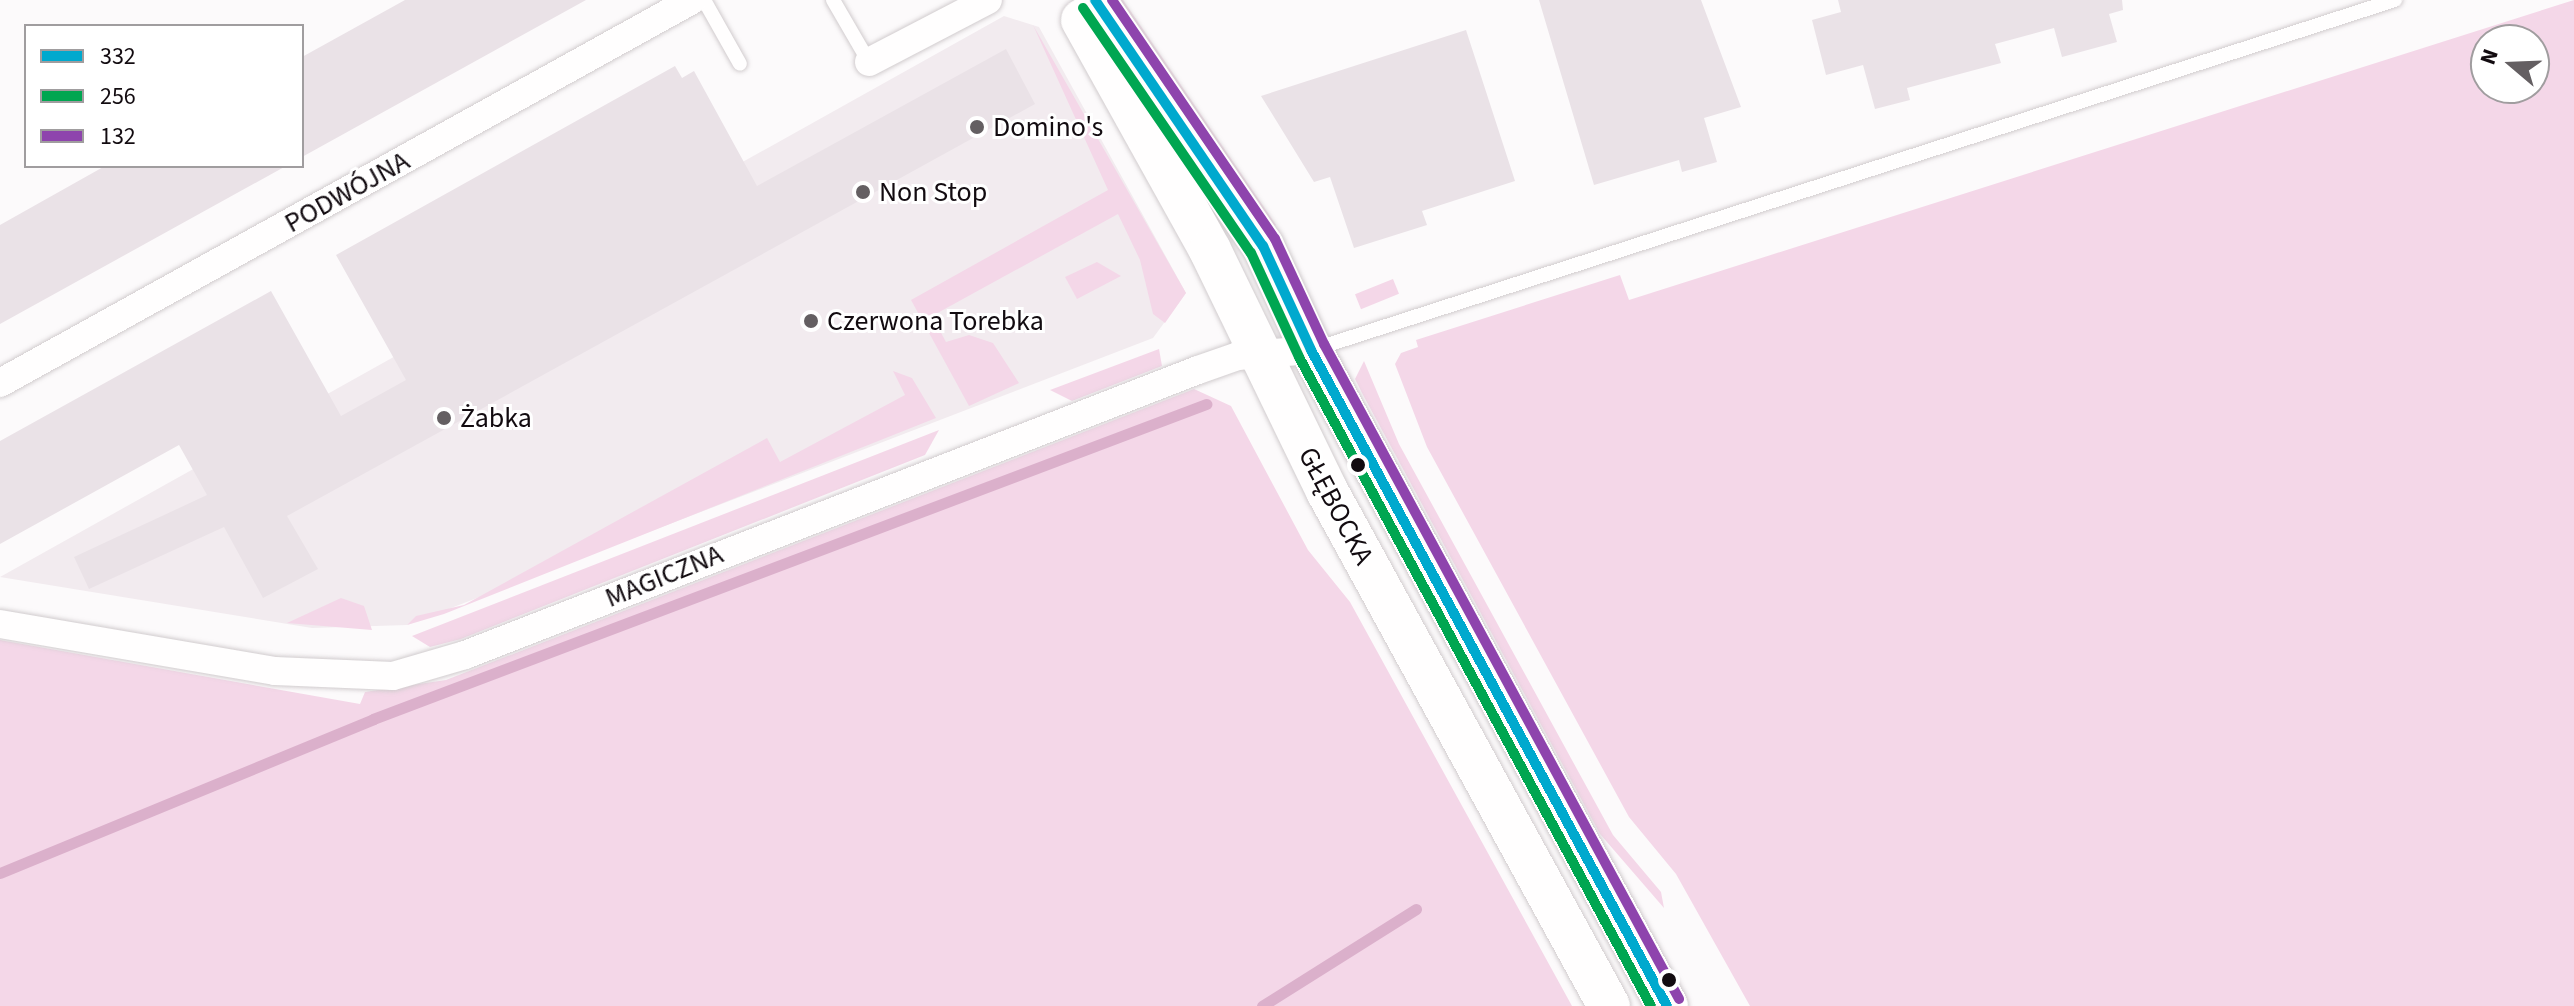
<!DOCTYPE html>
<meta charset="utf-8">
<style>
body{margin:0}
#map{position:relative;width:2574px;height:1006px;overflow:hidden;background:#fcfafb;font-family:"Source Sans 3",sans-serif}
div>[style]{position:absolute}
.built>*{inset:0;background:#f2ebef}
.green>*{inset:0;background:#f4d7e8;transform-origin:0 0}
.stream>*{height:11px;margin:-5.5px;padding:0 5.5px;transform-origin:5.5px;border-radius:5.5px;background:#dbb0cb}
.building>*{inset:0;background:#eae2e7}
.roads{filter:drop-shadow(0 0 2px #d1ccce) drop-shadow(0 0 2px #d1ccce)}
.lane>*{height:14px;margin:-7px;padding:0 7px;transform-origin:7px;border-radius:7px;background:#fffefe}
.street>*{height:28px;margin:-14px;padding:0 14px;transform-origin:14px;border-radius:14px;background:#fffefe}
.secondary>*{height:42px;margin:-21px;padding:0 21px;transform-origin:21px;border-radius:21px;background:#fffefe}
.bus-1>*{height:10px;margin:-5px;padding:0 5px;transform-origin:5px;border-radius:5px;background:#00a9ce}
.bus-2>*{height:10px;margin:-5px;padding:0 5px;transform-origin:5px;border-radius:5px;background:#00a651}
.bus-3>*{height:10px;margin:-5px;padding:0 5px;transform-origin:5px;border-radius:5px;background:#8e44ad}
.dots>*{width:22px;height:22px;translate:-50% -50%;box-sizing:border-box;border:4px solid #fff;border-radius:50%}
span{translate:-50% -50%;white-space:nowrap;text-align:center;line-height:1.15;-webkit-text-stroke:6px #fff;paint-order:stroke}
.poi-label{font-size:28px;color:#120b10}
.left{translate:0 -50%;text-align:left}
.street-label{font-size:28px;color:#120b10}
.legend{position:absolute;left:24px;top:24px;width:280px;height:144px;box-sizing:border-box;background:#fff;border:2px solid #a09d9f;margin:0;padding:10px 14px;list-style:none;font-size:24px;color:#120b10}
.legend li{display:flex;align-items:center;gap:16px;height:40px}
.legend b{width:40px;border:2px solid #a09d9f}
.north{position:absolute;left:2470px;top:24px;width:80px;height:80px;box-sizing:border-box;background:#fff;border:2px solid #a09d9f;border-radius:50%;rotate:289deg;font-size:22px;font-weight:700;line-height:32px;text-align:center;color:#120b10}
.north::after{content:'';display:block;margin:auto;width:28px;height:36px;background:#645f62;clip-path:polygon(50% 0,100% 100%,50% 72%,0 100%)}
</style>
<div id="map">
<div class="built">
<div style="clip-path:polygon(1004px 16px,1039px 27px,1186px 293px,1153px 338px,407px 625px,312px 628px,0 577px)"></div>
</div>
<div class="green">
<div style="clip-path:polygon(1110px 0,1123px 0,1276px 225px,1268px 230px)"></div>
<div style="clip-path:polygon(evenodd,2574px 0,2574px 1006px,1750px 1006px,1676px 874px,1629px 817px,1427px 447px,1395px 364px,1401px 353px,1418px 347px,1416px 340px,1620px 275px,1629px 300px,2574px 0,2486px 40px,2534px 40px,2534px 88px,2486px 88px,2486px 40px)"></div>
<div style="clip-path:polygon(1033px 25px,1186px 293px,1165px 323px,1153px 314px,1140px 260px,1118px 214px,932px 316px,946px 342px,969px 335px,993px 343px,1019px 383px,969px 406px,911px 300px,1108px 190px)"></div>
<div style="clip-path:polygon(1097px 262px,1121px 276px,1077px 299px,1065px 277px)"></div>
<div style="left:1393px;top:279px;width:16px;height:41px;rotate:68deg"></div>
<div style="clip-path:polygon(1159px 349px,1162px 366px,1072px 401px,1050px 390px)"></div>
<div style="clip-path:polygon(1364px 361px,1399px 444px,1526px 676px,1613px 835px,1661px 892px,1664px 908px,1600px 834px,1363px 395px,1355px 379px)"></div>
<div style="clip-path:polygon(893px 371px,912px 378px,936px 418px,444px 614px,407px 625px,416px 616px,464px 605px,767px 438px,780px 462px,905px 395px)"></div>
<div style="clip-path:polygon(1194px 389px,1231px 406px,1308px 550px,1350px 602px,1572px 1006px,0 1006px,0 640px,360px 704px,365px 692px,446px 680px)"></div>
<div style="clip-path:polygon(939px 430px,925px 455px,461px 639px,430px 647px,412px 636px)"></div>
<div style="clip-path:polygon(341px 598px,364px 606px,372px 630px,287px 623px)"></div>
</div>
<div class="stream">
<div style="left:0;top:873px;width:404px;rotate:-22.4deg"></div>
<div style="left:373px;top:719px;width:891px;rotate:-20.71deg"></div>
<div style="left:1262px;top:1006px;width:182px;rotate:-32.2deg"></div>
</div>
<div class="building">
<div style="clip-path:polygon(405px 0,586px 0,302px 157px,302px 57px)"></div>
<div style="clip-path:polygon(1539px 0,1701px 0,1741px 107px,1704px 118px,1717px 162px,1682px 172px,1679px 160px,1594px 185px)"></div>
<div style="clip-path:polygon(1838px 0,2122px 0,2123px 10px,2109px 14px,2117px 42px,2062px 57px,2054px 28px,1995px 44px,2001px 63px,1907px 88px,1910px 100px,1875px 109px,1863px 65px,1826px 75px,1812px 20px,1841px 12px)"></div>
<div style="clip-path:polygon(1466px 30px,1515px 181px,1422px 211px,1427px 225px,1354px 248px,1330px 177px,1314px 182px,1261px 96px)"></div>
<div style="clip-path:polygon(1006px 49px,1035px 104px,287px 516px,318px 569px,263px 598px,224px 527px,89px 589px,74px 557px,207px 495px,179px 445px,0 544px,0 441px,271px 291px,341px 416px,406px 380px,336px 255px,675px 66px,682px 78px,694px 71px,757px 186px)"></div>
<div style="clip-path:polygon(105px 166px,286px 166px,0 324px,0 225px)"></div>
</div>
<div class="roads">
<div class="lane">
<div style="left:704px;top:0;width:73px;rotate:60.6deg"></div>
<div style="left:833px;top:0;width:72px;rotate:59.9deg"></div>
<div style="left:1315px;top:349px;width:1135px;rotate:-17.91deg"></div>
</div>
<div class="street">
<div style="left:869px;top:62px;width:134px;rotate:-27.5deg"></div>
<div style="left:0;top:383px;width:791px;rotate:-28.96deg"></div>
<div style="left:0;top:624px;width:279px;rotate:9.7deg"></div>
<div style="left:275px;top:671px;width:118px;rotate:2.4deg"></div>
<div style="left:393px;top:676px;width:75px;rotate:-16.3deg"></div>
<div style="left:465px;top:655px;width:786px;rotate:-21.25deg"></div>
<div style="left:1198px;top:370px;width:42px;rotate:-19.3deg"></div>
<div style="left:1238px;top:356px;width:73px;rotate:-4.7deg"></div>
</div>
<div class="secondary">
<div style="left:1095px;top:0;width:298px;rotate:55.7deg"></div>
<div style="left:1263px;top:246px;width:115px;rotate:65.2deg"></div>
<div style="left:1311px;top:350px;width:746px;rotate:61.51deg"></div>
<div style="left:1082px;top:20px;width:263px;rotate:60.9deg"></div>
<div style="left:1210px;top:250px;width:268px;rotate:64.1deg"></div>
<div style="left:1327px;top:491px;width:587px;rotate:61.3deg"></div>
</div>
</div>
<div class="bus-1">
<div style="left:1095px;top:0;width:298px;rotate:55.7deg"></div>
<div style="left:1263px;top:246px;width:115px;rotate:65.2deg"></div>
<div style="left:1311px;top:350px;width:746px;rotate:61.51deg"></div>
</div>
<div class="bus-2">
<div style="left:1083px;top:8px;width:297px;rotate:55.6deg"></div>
<div style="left:1251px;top:253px;width:115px;rotate:65.2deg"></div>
<div style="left:1299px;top:357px;width:738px;rotate:61.53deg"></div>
</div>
<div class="bus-3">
<div style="left:1112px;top:0;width:289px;rotate:55.7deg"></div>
<div style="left:1275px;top:239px;width:116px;rotate:65deg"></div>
<div style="left:1324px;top:344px;width:745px;rotate:61.54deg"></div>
</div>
<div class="dots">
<div style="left:977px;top:127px;background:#645f62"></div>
<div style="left:863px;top:192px;background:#645f62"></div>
<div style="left:811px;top:321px;background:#645f62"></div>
<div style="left:444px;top:418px;background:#645f62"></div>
<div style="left:1358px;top:465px;background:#120b10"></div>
<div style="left:1669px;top:980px;background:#120b10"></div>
</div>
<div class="poi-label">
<span class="left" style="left:993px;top:127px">Domino's</span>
<span class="left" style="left:879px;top:192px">Non Stop</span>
<span class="left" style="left:827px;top:321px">Czerwona Torebka</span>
<span class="left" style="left:460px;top:418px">Żabka</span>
</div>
<div class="street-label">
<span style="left:347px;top:192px;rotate:-29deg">PODWÓJNA</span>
<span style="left:1336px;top:506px;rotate:62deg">GŁĘBOCKA</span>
<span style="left:664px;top:576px;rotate:-22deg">MAGICZNA</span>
</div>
<ul class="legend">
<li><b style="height:10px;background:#00a9ce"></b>332</li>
<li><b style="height:10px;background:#00a651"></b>256</li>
<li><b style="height:10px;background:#8e44ad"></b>132</li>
</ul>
<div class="north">N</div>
</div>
